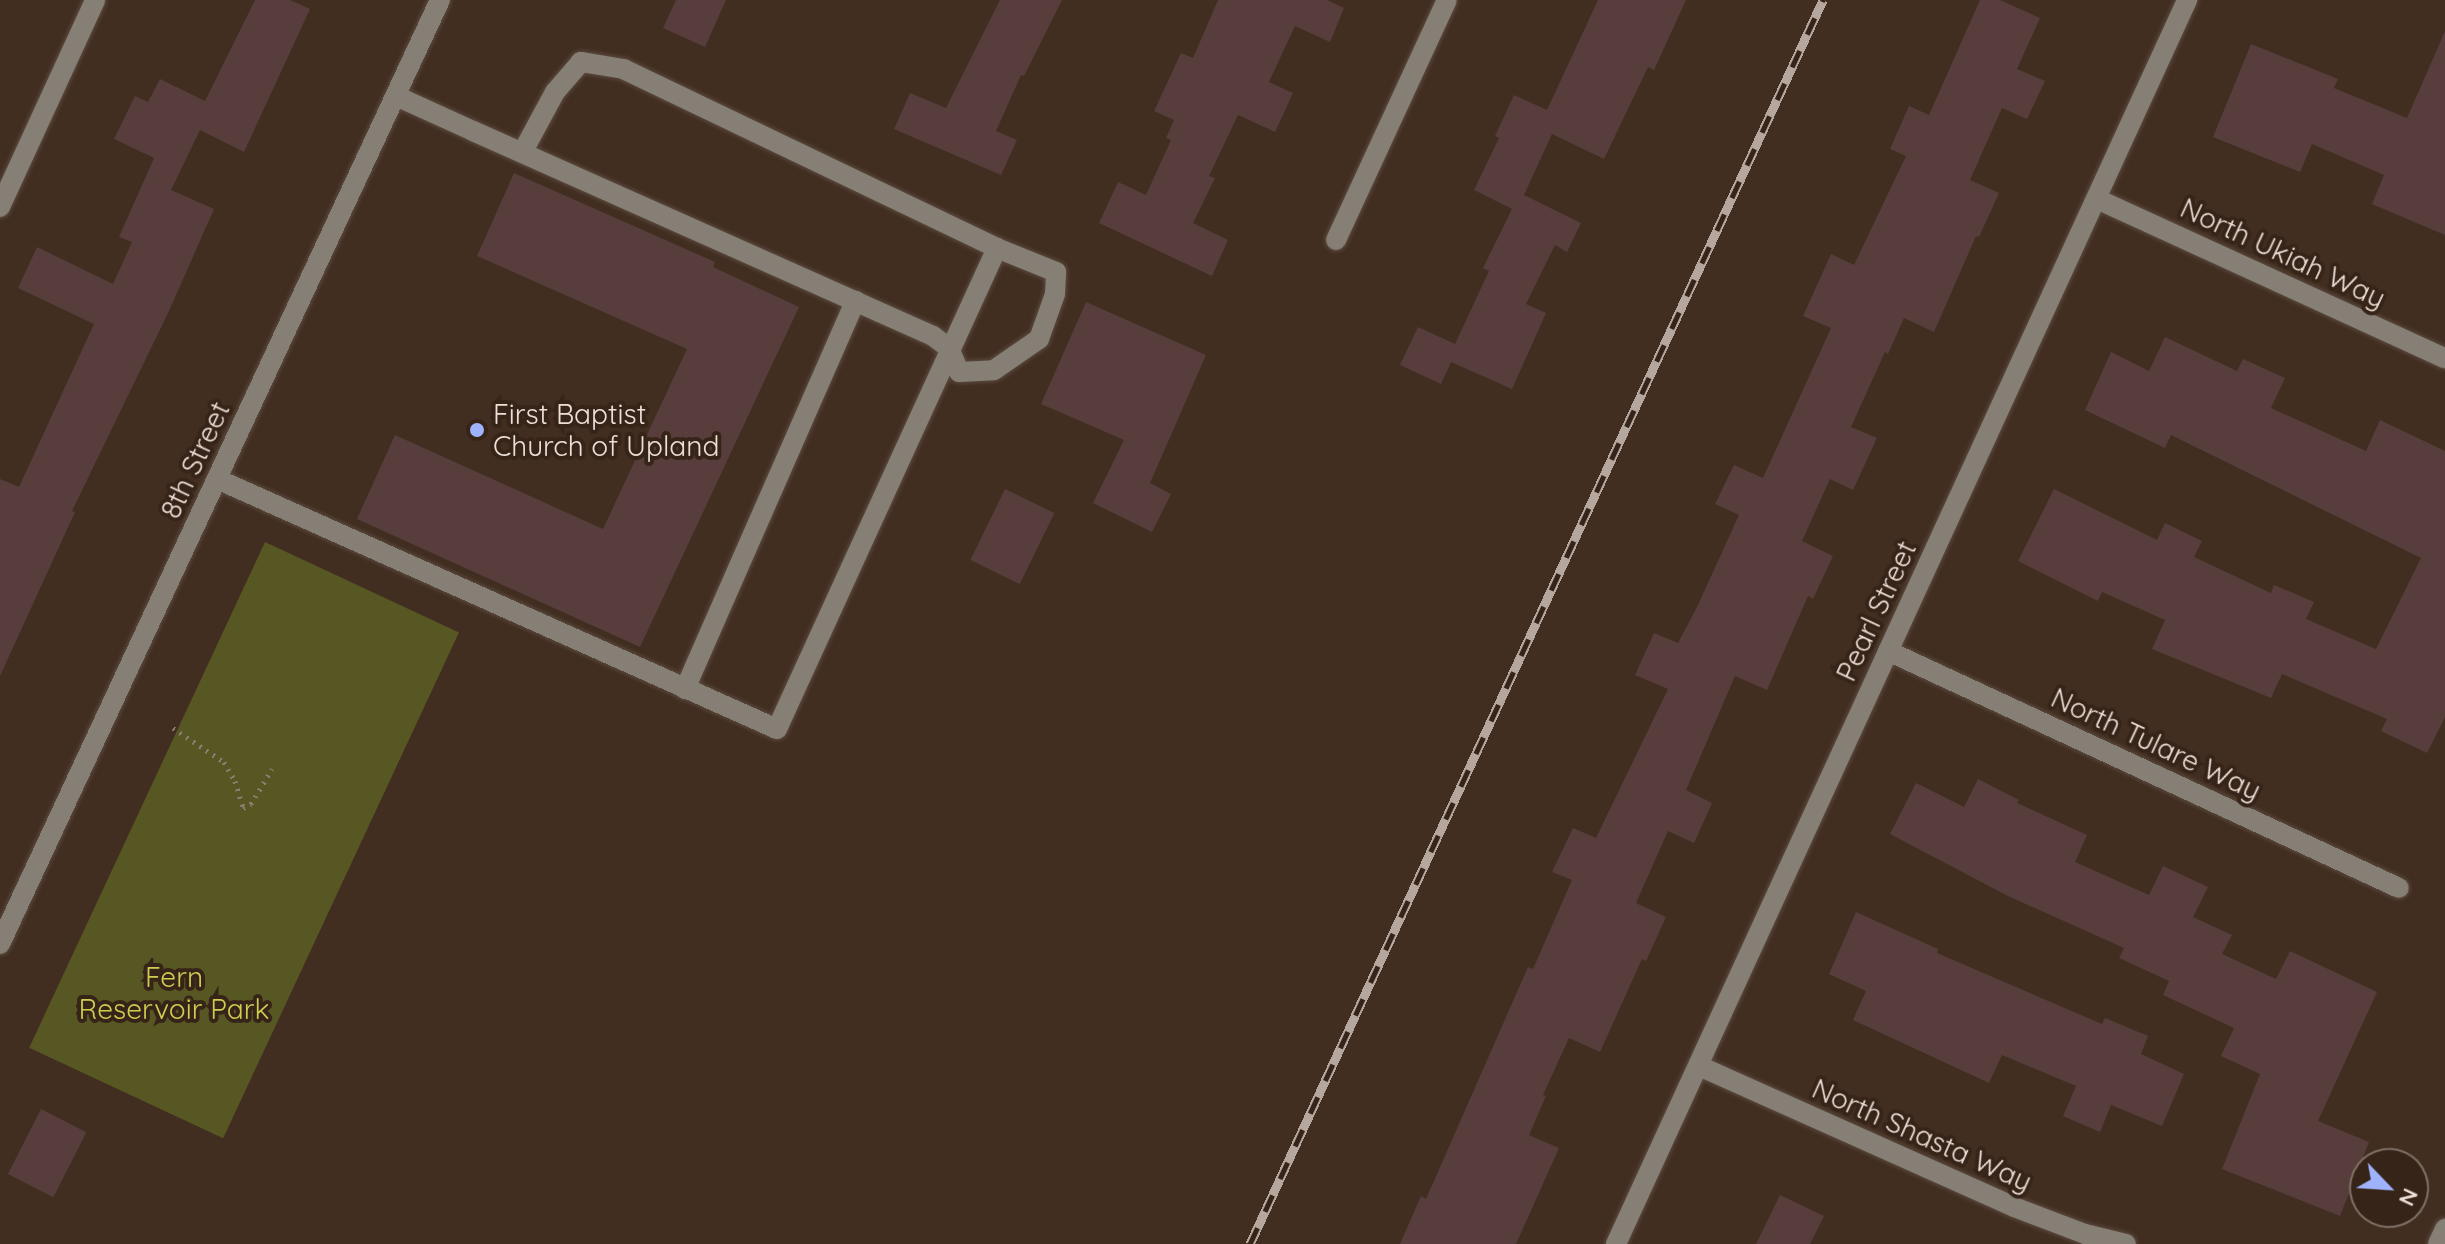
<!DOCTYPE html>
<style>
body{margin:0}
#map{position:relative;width:2445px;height:1244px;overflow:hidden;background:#412e21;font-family:Quicksand,sans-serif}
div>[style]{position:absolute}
.green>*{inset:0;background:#575723;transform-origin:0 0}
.building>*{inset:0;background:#573d3b;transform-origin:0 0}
.path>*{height:5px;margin-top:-2.5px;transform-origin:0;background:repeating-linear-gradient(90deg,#8c7c71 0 2px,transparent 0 8px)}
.roads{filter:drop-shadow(0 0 2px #5c4a3e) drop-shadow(0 0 2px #5c4a3e)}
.minor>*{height:20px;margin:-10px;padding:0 10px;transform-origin:10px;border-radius:10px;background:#857f75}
.rail>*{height:9px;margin-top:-4.5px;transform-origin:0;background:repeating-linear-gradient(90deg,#372418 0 18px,#b6a79e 0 36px);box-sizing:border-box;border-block:2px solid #b6a79e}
.dots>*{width:22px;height:22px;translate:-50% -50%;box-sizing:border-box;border:4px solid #372418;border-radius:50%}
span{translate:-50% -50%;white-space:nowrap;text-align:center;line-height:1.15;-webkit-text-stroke:8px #372418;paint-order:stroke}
.street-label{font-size:28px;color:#ecdfd7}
.poi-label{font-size:28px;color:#ecdfd7}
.left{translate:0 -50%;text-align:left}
.park-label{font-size:28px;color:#cecd50}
.north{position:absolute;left:2349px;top:1148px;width:80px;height:80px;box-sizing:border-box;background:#372418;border:2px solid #7f6f64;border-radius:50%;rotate:115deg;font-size:22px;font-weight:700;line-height:32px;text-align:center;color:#ecdfd7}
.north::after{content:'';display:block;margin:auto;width:28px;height:36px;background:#9fb3fd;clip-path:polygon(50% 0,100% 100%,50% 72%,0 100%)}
</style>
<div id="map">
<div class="green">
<div style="left:265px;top:542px;width:214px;height:558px;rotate:25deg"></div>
</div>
<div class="building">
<div style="clip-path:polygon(255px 0,290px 0,310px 9px,244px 152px,200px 130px,171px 190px,214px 209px,169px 311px,72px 511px,75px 512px,0 676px,0 479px,19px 487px,94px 324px,18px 288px,37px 247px,113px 284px,132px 242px,119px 237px,154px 158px,114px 139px,135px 96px,148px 102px,160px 79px,205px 101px)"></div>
<div style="clip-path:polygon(676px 0,726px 0,705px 47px,663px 28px)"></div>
<div style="clip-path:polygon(1000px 0,1062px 0,1024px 76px,1021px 75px,996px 131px,1017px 140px,1001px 175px,894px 129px,910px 93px,946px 108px)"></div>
<div style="clip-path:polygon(1218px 0,1327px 0,1344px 8px,1330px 42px,1295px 26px,1269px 82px,1293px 93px,1275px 132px,1238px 115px,1209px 176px,1215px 178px,1193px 223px,1228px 240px,1212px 276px,1099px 223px,1118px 182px,1146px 195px,1171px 140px,1166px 138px,1174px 120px,1154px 111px,1181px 53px,1193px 58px)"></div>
<div style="clip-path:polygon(1598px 0,1686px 0,1654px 70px,1648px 67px,1604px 159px,1552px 134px,1524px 195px,1581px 223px,1567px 252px,1555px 245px,1526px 304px,1546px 313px,1512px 389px,1451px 362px,1441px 384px,1400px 365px,1418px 327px,1455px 344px,1489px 271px,1483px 268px,1512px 209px,1474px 190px,1499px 138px,1495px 136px,1514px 95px,1547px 110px)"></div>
<div style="clip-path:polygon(1980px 0,2000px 0,2040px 18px,2017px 69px,2045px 81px,2027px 119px,2002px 108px,1970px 180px,1999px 193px,1979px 237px,1976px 236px,1934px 332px,1904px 318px,1888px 354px,1885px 352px,1851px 427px,1877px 438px,1853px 490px,1830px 479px,1802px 541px,1833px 556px,1813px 599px,1808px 596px,1767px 690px,1735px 676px,1686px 790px,1712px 803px,1694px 843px,1668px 831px,1636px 903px,1666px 917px,1646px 961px,1642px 959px,1600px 1052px,1569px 1038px,1543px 1095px,1546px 1096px,1529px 1135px,1559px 1148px,1516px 1244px,1400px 1244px,1421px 1196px,1426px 1199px,1528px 967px,1533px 969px,1572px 880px,1552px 872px,1573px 828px,1596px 838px,1668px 689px,1635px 675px,1654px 633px,1678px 643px,1697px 607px,1739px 515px,1715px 504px,1734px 465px,1763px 478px,1831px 328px,1803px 316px,1831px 254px,1854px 265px,1906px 156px,1890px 149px,1909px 106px,1929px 115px)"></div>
<div style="clip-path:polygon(2445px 31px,2445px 235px,2372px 204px,2384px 175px,2312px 144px,2300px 172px,2213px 137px,2251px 44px,2338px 79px,2334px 88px,2407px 118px)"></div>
<div style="clip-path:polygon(514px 173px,715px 262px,713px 267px,799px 307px,640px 647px,357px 519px,395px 435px,603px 529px,687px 349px,477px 256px)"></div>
<div style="clip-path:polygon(1086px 302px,1206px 355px,1150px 483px,1171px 494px,1152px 532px,1093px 503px,1124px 440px,1041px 404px)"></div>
<div style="clip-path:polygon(2165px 337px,2237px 371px,2243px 359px,2285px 378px,2271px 408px,2366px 451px,2380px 420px,2445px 451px,2445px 717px,2427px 753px,2381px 731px,2387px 719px,2282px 674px,2271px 698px,2152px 649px,2165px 620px,2102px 592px,2098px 601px,2018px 561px,2054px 489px,2157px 540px,2165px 523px,2202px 541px,2194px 557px,2271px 593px,2274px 585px,2314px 602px,2306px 619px,2376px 649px,2421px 558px,2171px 435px,2165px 448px,2085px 410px,2111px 352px,2149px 371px)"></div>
<div style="left:1005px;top:489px;width:55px;height:79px;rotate:26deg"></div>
<div style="clip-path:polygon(1978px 779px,2019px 800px,2017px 803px,2087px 835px,2075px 862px,2149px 895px,2163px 866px,2208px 887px,2193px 917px,2232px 935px,2222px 954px,2276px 979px,2290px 951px,2377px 992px,2318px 1121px,2369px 1142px,2340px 1216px,2222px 1169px,2260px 1074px,2221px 1056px,2234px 1028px,2163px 995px,2169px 981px,2119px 958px,2124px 948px,2008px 896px,1890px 834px,1916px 783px,1964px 807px)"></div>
<div style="clip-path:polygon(1856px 912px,1938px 949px,1937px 953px,2102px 1024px,2105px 1018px,2148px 1036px,2141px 1054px,2184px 1074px,2162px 1126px,2111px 1105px,2100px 1132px,2063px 1116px,2076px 1086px,2002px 1055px,1989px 1083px,1853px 1020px,1866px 991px,1829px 974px)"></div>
<div style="left:41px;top:1109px;width:51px;height:73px;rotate:27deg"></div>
<div style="clip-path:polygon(1780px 1195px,1824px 1216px,1810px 1244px,1756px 1244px)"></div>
</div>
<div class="path">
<div style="left:173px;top:728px;width:61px;rotate:33.7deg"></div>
<div style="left:224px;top:762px;width:22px;rotate:60deg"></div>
<div style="left:235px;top:781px;width:28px;rotate:73deg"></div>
<div style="left:243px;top:808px;width:9px;rotate:-27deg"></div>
<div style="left:251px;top:804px;width:41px;rotate:-59deg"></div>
</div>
<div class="roads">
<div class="minor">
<div style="left:396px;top:96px;width:85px;rotate:24.4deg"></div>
<div style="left:473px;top:131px;width:504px;rotate:24.02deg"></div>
<div style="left:933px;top:336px;width:20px;rotate:37deg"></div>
<div style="left:949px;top:348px;width:26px;rotate:67deg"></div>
<div style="left:959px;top:372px;width:35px;rotate:-3deg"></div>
<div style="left:994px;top:370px;width:55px;rotate:-34.6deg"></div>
<div style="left:1039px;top:339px;width:48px;rotate:-70.4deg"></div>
<div style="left:1055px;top:294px;width:22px;rotate:-87deg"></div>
<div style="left:1056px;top:272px;width:64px;rotate:-157.9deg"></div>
<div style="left:997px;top:248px;width:414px;rotate:-154.4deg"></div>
<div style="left:624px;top:69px;width:44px;rotate:-170.8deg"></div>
<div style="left:581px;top:62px;width:40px;rotate:131deg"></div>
<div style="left:555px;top:92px;width:69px;rotate:118.4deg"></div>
<div style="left:2097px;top:199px;width:383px;rotate:24.6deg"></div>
<div style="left:0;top:207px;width:228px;rotate:-65.3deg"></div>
<div style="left:1336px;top:240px;width:264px;rotate:-65.2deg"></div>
<div style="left:217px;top:479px;width:613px;rotate:24.06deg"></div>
<div style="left:777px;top:729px;width:529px;rotate:-65.42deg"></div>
<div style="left:1888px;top:651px;width:563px;rotate:24.88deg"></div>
<div style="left:685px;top:689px;width:424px;rotate:-66.3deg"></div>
<div style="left:0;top:944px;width:1042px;rotate:-65.01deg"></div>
<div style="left:1699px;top:1066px;width:345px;rotate:24.1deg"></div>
<div style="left:2014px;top:1207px;width:76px;rotate:20.8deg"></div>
<div style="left:2085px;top:1234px;width:42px;rotate:13.7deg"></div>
<div style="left:1616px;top:1244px;width:1369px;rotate:-65.34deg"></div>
<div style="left:2438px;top:1244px;width:17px;rotate:-65deg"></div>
</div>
</div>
<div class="rail">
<div style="left:1250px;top:1244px;width:1370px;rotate:-65.27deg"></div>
</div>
<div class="dots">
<div style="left:477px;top:430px;background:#9fb3fd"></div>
</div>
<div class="street-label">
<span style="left:2283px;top:253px;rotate:25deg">North Ukiah Way</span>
<span style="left:195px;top:460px;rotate:-65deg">8th Street</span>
<span style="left:1876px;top:611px;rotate:-65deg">Pearl Street</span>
<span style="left:2156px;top:744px;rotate:25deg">North Tulare Way</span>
<span style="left:1922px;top:1135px;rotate:24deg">North Shasta Way</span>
</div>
<div class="poi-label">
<span class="left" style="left:493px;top:430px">First Baptist<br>Church of Upland</span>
</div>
<div class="park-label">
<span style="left:174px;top:993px">Fern<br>Reservoir Park</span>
</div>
<div class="north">N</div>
</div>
